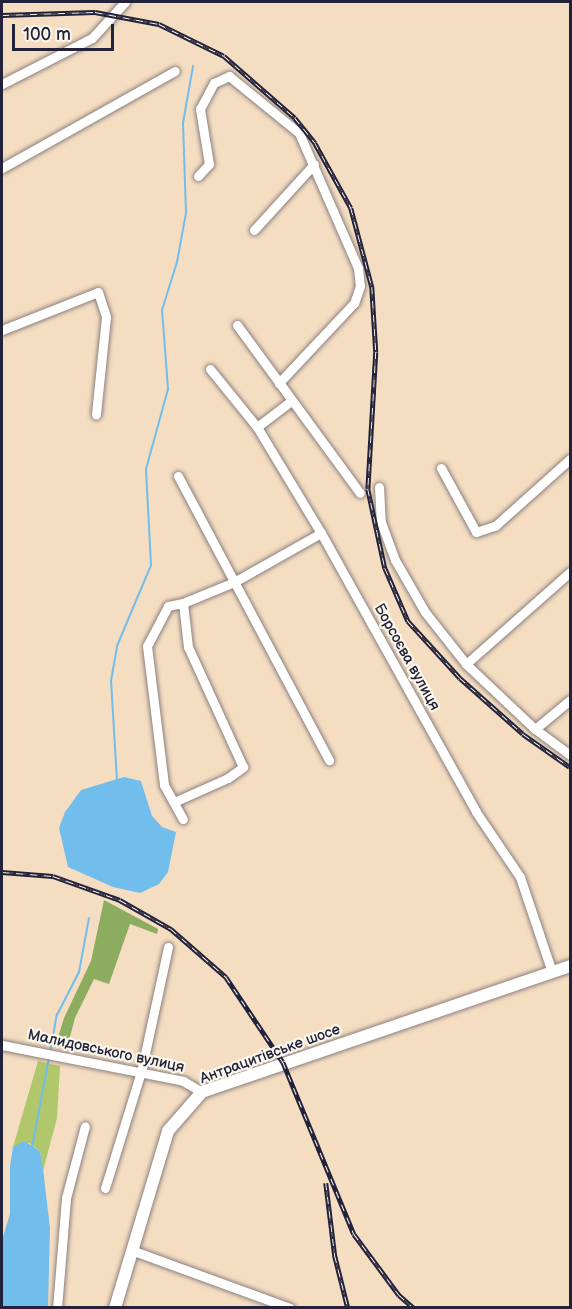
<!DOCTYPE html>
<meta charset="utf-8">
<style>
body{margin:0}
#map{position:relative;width:572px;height:1309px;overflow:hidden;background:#f5ddc2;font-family:"Balsamiq Sans",sans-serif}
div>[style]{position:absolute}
.green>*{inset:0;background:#b0c76c}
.forest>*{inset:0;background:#8cac60}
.water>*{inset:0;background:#71bdeb}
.stream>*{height:2px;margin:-1px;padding:0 1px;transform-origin:1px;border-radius:1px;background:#71bdeb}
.roads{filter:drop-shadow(0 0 2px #8c807e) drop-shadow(0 0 2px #8c807e)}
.minor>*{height:9px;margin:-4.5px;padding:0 4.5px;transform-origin:4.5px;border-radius:4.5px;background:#fff}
.major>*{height:12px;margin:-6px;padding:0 6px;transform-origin:6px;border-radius:6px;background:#fff}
.rail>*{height:4.5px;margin-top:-2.25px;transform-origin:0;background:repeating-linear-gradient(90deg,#fbf7ec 0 7px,#22223b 0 14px);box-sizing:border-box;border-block:2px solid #22223b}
span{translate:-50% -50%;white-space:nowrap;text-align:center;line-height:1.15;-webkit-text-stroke:4.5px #fbf7ec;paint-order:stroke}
.street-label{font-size:15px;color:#22223b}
.frame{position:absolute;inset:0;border:3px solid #22223b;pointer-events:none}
.scale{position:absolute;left:12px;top:24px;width:102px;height:27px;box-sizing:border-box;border:3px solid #22223b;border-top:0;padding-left:8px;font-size:18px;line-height:21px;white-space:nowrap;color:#22223b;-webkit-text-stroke:4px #fbf7ec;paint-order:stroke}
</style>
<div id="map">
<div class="green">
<div style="clip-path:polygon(38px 1061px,60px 1066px,57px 1118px,43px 1171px,40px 1151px,29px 1143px,13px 1147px)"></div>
</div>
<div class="forest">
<div style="clip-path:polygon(104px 900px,158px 929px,157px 934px,130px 924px,109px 984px,94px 979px,75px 1018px,67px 1048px,55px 1047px,64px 1018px,91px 961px)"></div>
</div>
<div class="water">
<div style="clip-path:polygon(124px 777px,141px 781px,152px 816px,162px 827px,176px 832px,168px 872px,159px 884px,140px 893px,113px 887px,68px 867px,59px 828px,65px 812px,81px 790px)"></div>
<div style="clip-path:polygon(24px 1141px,40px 1151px,43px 1169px,50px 1228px,48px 1307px,2px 1307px,2px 1240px,10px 1214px,10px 1166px,13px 1147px)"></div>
</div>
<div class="stream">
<div style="left:117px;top:781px;width:100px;rotate:-93.4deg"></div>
<div style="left:111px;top:681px;width:36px;rotate:-80deg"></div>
<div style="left:117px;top:646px;width:88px;rotate:-67.2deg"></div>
<div style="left:151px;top:565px;width:96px;rotate:-93deg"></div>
<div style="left:146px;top:469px;width:83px;rotate:-74.6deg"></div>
<div style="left:168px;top:389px;width:79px;rotate:-94.3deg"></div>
<div style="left:162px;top:310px;width:50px;rotate:-72.6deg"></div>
<div style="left:177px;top:262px;width:50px;rotate:-79.6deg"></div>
<div style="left:186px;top:213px;width:90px;rotate:-91.9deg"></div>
<div style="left:183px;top:123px;width:58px;rotate:-80deg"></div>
<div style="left:50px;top:1053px;width:39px;rotate:-80deg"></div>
<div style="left:57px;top:1015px;width:48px;rotate:-62.9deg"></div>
<div style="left:79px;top:972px;width:55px;rotate:-79.5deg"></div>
<div style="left:32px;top:1147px;width:91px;rotate:-79.2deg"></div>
</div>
<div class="roads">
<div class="minor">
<div style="left:2px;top:84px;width:101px;rotate:-27.1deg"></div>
<div style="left:92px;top:38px;width:49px;rotate:-47.5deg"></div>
<div style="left:2px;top:168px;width:198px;rotate:-29.3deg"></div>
<div style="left:198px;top:176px;width:16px;rotate:-47deg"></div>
<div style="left:209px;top:164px;width:56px;rotate:-99.3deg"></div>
<div style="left:200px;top:109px;width:30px;rotate:-62deg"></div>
<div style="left:214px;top:83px;width:17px;rotate:-25deg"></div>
<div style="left:229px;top:76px;width:90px;rotate:39.2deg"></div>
<div style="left:299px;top:133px;width:147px;rotate:66.4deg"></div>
<div style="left:358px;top:268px;width:18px;rotate:84deg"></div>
<div style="left:360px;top:286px;width:18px;rotate:109deg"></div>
<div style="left:354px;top:303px;width:110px;rotate:133.2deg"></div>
<div style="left:254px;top:230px;width:89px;rotate:-47.7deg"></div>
<div style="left:237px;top:325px;width:208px;rotate:53.8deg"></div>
<div style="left:2px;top:330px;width:103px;rotate:-21.6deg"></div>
<div style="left:98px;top:292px;width:26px;rotate:72deg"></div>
<div style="left:106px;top:317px;width:98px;rotate:95.9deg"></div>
<div style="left:210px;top:369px;width:75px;rotate:51deg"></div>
<div style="left:257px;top:427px;width:124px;rotate:58.9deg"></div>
<div style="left:321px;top:533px;width:319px;rotate:60.9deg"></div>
<div style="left:476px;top:812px;width:78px;rotate:55.9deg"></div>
<div style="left:520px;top:877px;width:100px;rotate:71.4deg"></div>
<div style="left:257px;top:427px;width:43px;rotate:-37.4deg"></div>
<div style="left:441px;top:468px;width:73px;rotate:61.3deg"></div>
<div style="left:476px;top:532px;width:20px;rotate:-18deg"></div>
<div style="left:495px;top:526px;width:101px;rotate:-41.8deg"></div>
<div style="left:178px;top:476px;width:322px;rotate:62deg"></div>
<div style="left:379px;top:487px;width:35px;rotate:87deg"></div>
<div style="left:381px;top:522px;width:40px;rotate:69.8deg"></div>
<div style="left:395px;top:560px;width:60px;rotate:60deg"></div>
<div style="left:425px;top:612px;width:66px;rotate:51.7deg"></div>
<div style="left:466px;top:664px;width:95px;rotate:43.3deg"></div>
<div style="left:535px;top:729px;width:44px;rotate:36.6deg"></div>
<div style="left:183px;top:603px;width:15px;rotate:169deg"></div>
<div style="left:168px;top:606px;width:45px;rotate:117.7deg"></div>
<div style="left:147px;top:646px;width:140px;rotate:83deg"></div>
<div style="left:164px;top:785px;width:39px;rotate:61deg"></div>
<div style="left:466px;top:664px;width:139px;rotate:-41.5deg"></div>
<div style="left:535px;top:729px;width:45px;rotate:-39.6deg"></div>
<div style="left:174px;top:802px;width:59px;rotate:-24deg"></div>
<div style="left:228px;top:778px;width:19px;rotate:-36deg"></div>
<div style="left:243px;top:767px;width:132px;rotate:-114.6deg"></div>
<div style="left:188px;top:647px;width:44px;rotate:-96.5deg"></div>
<div style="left:183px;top:603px;width:55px;rotate:-22.4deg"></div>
<div style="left:234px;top:582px;width:100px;rotate:-29.4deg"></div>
<div style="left:2px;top:1045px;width:185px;rotate:11.2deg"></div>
<div style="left:183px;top:1081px;width:22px;rotate:30deg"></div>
<div style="left:105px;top:1188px;width:121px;rotate:-72.8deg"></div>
<div style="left:141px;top:1072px;width:128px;rotate:-77.8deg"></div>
<div style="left:134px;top:1251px;width:166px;rotate:20.1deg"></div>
<div style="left:57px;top:1308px;width:110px;rotate:-85.3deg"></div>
<div style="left:66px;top:1198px;width:74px;rotate:-75.2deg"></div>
</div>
<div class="major">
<div style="left:115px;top:1308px;width:185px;rotate:-73.3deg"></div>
<div style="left:168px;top:1131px;width:52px;rotate:-48.9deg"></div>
<div style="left:202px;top:1092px;width:389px;rotate:-18.9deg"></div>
</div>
</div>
<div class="rail">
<div style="left:2px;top:15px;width:93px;rotate:-1.8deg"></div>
<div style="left:95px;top:12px;width:65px;rotate:10.6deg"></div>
<div style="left:159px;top:24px;width:72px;rotate:26.2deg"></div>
<div style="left:224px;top:56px;width:94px;rotate:41.1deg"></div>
<div style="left:295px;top:118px;width:32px;rotate:51deg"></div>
<div style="left:315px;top:143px;width:74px;rotate:61deg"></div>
<div style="left:351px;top:208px;width:82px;rotate:75.1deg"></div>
<div style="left:372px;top:287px;width:65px;rotate:86.5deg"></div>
<div style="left:376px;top:352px;width:137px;rotate:93.3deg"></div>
<div style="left:368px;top:489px;width:81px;rotate:77.9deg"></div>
<div style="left:385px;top:568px;width:58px;rotate:66.5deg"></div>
<div style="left:408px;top:621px;width:77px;rotate:47.6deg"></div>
<div style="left:460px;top:678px;width:84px;rotate:41.6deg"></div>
<div style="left:523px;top:734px;width:57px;rotate:35.1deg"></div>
<div style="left:2px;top:872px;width:51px;rotate:4.5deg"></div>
<div style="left:53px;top:876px;width:71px;rotate:19.7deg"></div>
<div style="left:120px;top:900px;width:59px;rotate:29.6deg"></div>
<div style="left:171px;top:929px;width:73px;rotate:41.1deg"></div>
<div style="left:226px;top:977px;width:102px;rotate:56.2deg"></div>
<div style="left:283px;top:1062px;width:186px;rotate:67.6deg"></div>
<div style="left:354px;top:1234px;width:76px;rotate:53.6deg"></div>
<div style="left:399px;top:1295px;width:20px;rotate:41deg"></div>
<div style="left:326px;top:1183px;width:74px;rotate:83deg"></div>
<div style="left:335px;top:1256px;width:54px;rotate:76deg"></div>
</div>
<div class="street-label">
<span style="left:407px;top:657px;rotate:61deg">Борсоєва вулиця</span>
<span style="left:106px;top:1051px;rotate:12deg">Малидовського вулиця</span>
<span style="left:270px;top:1054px;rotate:-20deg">Антрацитівське шосе</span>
</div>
<div class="frame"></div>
<div class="scale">100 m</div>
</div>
